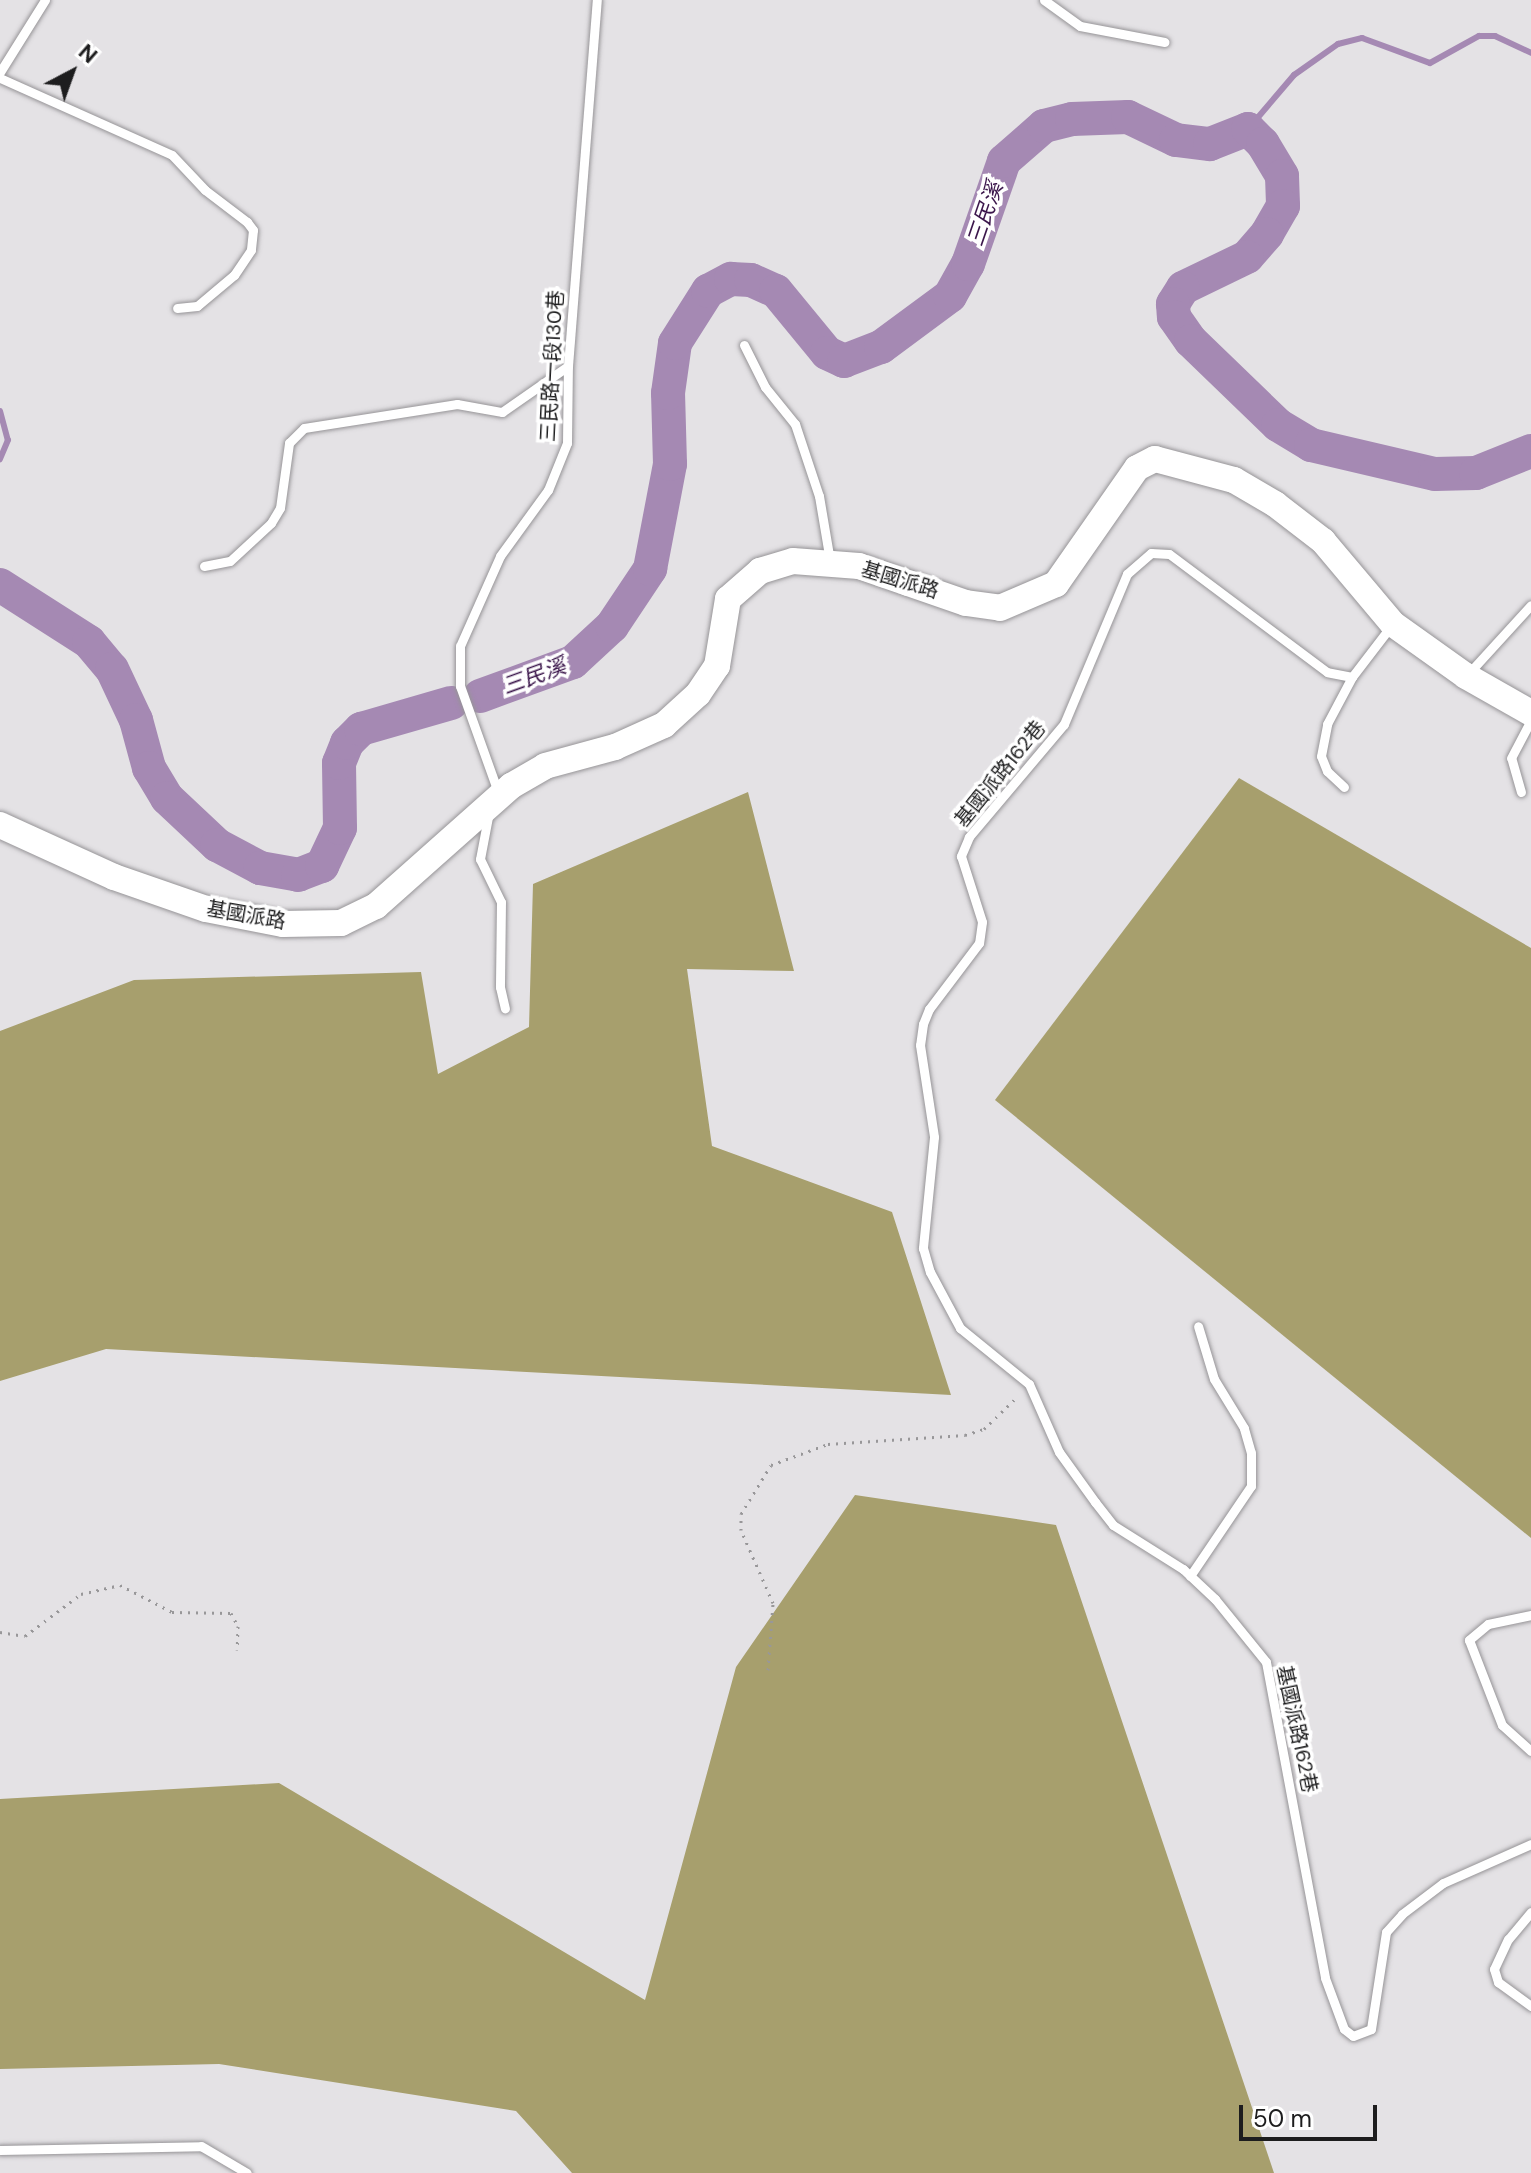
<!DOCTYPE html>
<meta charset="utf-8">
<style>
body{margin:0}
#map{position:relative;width:1531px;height:2173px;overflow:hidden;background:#e4e2e5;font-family:"DM Sans","Noto Sans TC",sans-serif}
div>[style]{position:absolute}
.forest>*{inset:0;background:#a79f6d}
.stream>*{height:6px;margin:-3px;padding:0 3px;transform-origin:3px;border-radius:3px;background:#a589b3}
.river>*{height:34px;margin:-17px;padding:0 17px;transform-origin:17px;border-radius:17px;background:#a589b3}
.path>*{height:3px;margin-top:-1.5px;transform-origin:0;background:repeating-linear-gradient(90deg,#989799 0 2px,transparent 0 8px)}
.roads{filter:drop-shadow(0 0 2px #969497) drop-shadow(0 0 2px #969497)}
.lane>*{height:9px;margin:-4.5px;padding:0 4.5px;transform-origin:4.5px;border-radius:4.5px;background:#fff}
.secondary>*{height:26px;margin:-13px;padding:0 13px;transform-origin:13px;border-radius:13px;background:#fff}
span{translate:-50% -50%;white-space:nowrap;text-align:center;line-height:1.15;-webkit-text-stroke:7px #fff;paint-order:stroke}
.street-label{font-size:20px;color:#1d1d1e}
.water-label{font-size:22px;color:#3b164b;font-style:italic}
.north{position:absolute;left:32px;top:32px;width:80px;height:80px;-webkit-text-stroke:6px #fff;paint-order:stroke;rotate:41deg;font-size:22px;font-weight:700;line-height:32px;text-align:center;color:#1d1d1e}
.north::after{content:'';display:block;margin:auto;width:28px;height:36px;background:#1d1d1e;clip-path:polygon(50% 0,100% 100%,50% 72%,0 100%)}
.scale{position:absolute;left:1239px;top:2105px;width:138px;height:36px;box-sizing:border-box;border:4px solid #1d1d1e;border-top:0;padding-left:10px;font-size:24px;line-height:28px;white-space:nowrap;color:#1d1d1e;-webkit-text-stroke:6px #fff;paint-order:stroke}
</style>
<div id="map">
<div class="forest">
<div style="clip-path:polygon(1239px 778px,1531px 948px,1531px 1538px,995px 1100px)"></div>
<div style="clip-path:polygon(748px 792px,794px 971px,687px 969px,712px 1146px,892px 1212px,951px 1395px,106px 1349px,0 1381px,0 1031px,134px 980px,421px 972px,438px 1074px,529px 1027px,533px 884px)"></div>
<div style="clip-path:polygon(855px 1495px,1056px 1525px,1274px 2173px,572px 2173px,516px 2111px,219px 2064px,0 2069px,0 1799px,279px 1783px,645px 2000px,736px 1667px)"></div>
</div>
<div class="stream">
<div style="left:1248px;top:129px;width:71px;rotate:-49.6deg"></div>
<div style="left:1294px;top:75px;width:54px;rotate:-35.2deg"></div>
<div style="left:1338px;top:44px;width:25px;rotate:-14deg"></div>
<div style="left:1362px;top:38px;width:72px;rotate:20.2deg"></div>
<div style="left:1430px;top:63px;width:56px;rotate:-28.9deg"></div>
<div style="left:1479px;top:36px;width:16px"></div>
<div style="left:1495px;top:36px;width:40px;rotate:25deg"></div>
<div style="left:0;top:411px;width:30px;rotate:75deg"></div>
<div style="left:8px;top:440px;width:21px;rotate:113deg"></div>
</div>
<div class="river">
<div style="left:0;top:585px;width:106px;rotate:32.6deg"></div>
<div style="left:89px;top:642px;width:35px;rotate:50deg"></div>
<div style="left:112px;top:669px;width:56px;rotate:64.8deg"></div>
<div style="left:136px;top:720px;width:50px;rotate:74.8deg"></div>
<div style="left:149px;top:768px;width:35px;rotate:59deg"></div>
<div style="left:167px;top:798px;width:69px;rotate:43.2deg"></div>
<div style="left:217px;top:845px;width:49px;rotate:28.1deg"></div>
<div style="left:260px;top:868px;width:39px;rotate:10deg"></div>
<div style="left:298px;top:875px;width:26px;rotate:-21deg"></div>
<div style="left:322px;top:866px;width:42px;rotate:-64.7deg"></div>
<div style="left:340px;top:828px;width:65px;rotate:-90.9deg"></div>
<div style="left:339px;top:763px;width:22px;rotate:-68deg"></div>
<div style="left:347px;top:743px;width:20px;rotate:-45deg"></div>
<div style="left:361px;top:729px;width:94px;rotate:-16.1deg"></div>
<div style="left:480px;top:696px;width:99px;rotate:-20.1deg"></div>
<div style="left:573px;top:662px;width:53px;rotate:-42.7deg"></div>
<div style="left:612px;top:626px;width:69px;rotate:-56.3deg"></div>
<div style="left:650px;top:569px;width:107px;rotate:-79.2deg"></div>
<div style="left:670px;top:464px;width:71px;rotate:-91.6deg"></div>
<div style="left:668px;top:393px;width:50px;rotate:-82deg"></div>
<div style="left:675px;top:343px;width:62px;rotate:-57.6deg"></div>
<div style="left:708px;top:291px;width:26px;rotate:-28deg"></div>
<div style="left:731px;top:279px;width:20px;rotate:3deg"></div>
<div style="left:751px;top:280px;width:27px;rotate:24deg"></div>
<div style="left:776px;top:291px;width:80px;rotate:50.6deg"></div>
<div style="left:827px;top:353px;width:19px;rotate:25deg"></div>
<div style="left:844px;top:361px;width:40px;rotate:-21deg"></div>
<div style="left:881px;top:347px;width:86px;rotate:-36.5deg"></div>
<div style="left:950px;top:296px;width:37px;rotate:-61deg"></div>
<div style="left:968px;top:264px;width:109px;rotate:-70.7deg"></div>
<div style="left:1004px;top:161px;width:53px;rotate:-41.2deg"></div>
<div style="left:1044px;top:126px;width:29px;rotate:-14deg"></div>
<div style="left:1072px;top:119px;width:56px;rotate:-2deg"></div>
<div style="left:1128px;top:117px;width:53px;rotate:25.6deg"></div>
<div style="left:1176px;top:140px;width:34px;rotate:7deg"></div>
<div style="left:1210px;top:144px;width:41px;rotate:-21.5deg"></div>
<div style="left:1248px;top:129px;width:21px;rotate:45deg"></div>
<div style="left:1263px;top:144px;width:37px;rotate:59deg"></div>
<div style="left:1282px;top:176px;width:30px;rotate:88deg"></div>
<div style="left:1283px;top:206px;width:32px;rotate:120deg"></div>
<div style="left:1267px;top:234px;width:30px;rotate:131deg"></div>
<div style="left:1247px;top:257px;width:71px;rotate:154.2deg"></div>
<div style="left:1183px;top:288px;width:19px;rotate:122deg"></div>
<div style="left:1173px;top:304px;width:13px;rotate:86deg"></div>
<div style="left:1174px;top:317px;width:29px;rotate:55deg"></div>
<div style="left:1191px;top:341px;width:121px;rotate:44deg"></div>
<div style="left:1278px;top:425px;width:39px;rotate:31deg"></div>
<div style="left:1311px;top:445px;width:127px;rotate:13.2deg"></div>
<div style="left:1435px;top:474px;width:41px;rotate:-1.4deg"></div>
<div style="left:1476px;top:473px;width:59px;rotate:-21.8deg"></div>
</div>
<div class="path">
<div style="left:0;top:1632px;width:25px;rotate:9deg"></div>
<div style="left:25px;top:1636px;width:70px;rotate:-36.9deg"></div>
<div style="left:81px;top:1594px;width:40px;rotate:-13deg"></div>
<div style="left:120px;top:1585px;width:59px;rotate:27.4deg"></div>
<div style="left:172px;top:1612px;width:59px;rotate:1deg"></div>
<div style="left:231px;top:1613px;width:15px;rotate:62deg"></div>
<div style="left:238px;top:1626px;width:24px;rotate:92deg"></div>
<div style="left:768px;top:1670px;width:67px;rotate:-85.7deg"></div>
<div style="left:773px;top:1603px;width:80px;rotate:-113.7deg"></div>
<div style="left:741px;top:1530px;width:16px;rotate:-90deg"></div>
<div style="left:741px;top:1514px;width:57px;rotate:-58.5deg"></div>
<div style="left:771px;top:1465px;width:61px;rotate:-20.2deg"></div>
<div style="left:828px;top:1444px;width:137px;rotate:-3.8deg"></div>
<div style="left:965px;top:1435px;width:20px;rotate:-18deg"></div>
<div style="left:984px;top:1429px;width:47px;rotate:-44.1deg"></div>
</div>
<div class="roads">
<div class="lane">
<div style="left:1044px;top:0;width:44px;rotate:35.8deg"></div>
<div style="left:1080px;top:26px;width:86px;rotate:10.7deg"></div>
<div style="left:0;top:72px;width:85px;rotate:-58deg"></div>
<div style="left:0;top:78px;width:188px;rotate:24.1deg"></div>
<div style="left:172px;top:155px;width:48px;rotate:46.7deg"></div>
<div style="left:205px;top:190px;width:53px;rotate:37.3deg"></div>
<div style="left:247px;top:222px;width:10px;rotate:53deg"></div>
<div style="left:253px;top:230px;width:20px;rotate:96deg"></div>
<div style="left:251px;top:250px;width:30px;rotate:124deg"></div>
<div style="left:234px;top:275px;width:48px;rotate:140deg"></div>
<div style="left:197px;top:306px;width:20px;rotate:174deg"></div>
<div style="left:744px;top:345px;width:47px;rotate:63.4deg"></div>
<div style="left:765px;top:387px;width:48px;rotate:51deg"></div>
<div style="left:795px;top:424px;width:76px;rotate:71.6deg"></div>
<div style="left:819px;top:496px;width:66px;rotate:80.4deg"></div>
<div style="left:204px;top:566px;width:26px;rotate:-11deg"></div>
<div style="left:230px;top:561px;width:56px;rotate:-42.8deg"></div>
<div style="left:271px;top:523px;width:17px;rotate:-59deg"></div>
<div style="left:280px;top:508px;width:66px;rotate:-82.1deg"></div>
<div style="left:289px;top:443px;width:21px;rotate:-45deg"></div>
<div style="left:304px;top:428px;width:155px;rotate:-8.9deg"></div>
<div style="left:457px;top:404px;width:46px;rotate:10.1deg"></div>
<div style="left:502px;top:412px;width:80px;rotate:-34.9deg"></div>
<div style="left:1391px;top:626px;width:64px;rotate:127.4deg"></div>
<div style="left:1352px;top:677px;width:25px;rotate:-169deg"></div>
<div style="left:1327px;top:672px;width:197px;rotate:-143.2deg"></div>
<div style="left:1169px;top:554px;width:18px;rotate:-177deg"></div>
<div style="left:1151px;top:553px;width:32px;rotate:139deg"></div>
<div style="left:1127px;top:574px;width:163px;rotate:112.8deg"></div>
<div style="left:1064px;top:724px;width:148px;rotate:130.1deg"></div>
<div style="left:969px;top:837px;width:21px;rotate:113deg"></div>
<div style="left:961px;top:856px;width:69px;rotate:72.3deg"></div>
<div style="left:982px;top:922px;width:21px;rotate:98deg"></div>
<div style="left:979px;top:943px;width:83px;rotate:127.1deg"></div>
<div style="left:929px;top:1009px;width:16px;rotate:112deg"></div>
<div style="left:923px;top:1024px;width:21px;rotate:98deg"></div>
<div style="left:920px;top:1045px;width:93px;rotate:81.3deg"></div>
<div style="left:934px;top:1137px;width:112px;rotate:95.7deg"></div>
<div style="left:923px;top:1248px;width:25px;rotate:74deg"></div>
<div style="left:930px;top:1272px;width:64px;rotate:61.8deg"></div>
<div style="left:960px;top:1328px;width:89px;rotate:39.1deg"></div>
<div style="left:1029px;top:1384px;width:74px;rotate:66.2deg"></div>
<div style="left:1059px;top:1452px;width:62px;rotate:54.2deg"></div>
<div style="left:1095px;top:1502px;width:29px;rotate:52deg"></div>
<div style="left:1113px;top:1525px;width:83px;rotate:32.2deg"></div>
<div style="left:1183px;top:1569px;width:44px;rotate:43.2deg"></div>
<div style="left:1215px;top:1599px;width:81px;rotate:51deg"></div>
<div style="left:1266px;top:1662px;width:321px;rotate:79.4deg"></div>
<div style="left:1325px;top:1978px;width:54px;rotate:69.6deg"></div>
<div style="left:1344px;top:2029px;width:11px;rotate:38deg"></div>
<div style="left:1353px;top:2036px;width:19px;rotate:-21deg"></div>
<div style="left:1371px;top:2029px;width:98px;rotate:-81.2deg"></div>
<div style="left:1386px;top:1932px;width:24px;rotate:-48deg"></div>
<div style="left:1402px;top:1914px;width:51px;rotate:-37.1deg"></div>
<div style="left:1443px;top:1883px;width:96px;rotate:-23.9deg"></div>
<div style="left:1468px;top:674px;width:93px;rotate:-47.6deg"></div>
<div style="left:1344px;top:787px;width:23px;rotate:-137deg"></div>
<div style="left:1327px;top:771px;width:16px;rotate:-112deg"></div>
<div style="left:1321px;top:756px;width:33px;rotate:-79deg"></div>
<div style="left:1327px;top:724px;width:53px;rotate:-62deg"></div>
<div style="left:498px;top:792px;width:113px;rotate:-109.7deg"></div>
<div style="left:460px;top:686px;width:40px;rotate:-90deg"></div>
<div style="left:460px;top:646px;width:98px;rotate:-66deg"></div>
<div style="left:500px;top:556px;width:82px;rotate:-54deg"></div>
<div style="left:548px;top:490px;width:51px;rotate:-68deg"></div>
<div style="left:567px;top:443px;width:77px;rotate:-89.3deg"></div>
<div style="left:568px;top:366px;width:367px;rotate:-85.5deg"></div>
<div style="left:1521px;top:792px;width:35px;rotate:-106deg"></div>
<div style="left:1511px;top:758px;width:43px;rotate:-62.2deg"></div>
<div style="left:488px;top:817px;width:43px;rotate:100.8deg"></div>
<div style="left:480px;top:859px;width:48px;rotate:64deg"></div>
<div style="left:501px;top:902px;width:85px;rotate:90.7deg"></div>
<div style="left:500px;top:987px;width:22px;rotate:77deg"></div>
<div style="left:1190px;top:1576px;width:109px;rotate:-55.9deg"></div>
<div style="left:1251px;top:1486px;width:33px;rotate:-90deg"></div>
<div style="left:1251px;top:1453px;width:26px;rotate:-106deg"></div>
<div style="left:1244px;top:1428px;width:57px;rotate:-121.5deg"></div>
<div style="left:1214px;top:1379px;width:55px;rotate:-106.8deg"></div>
<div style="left:1531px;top:1615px;width:44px;rotate:168.2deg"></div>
<div style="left:1488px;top:1624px;width:25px;rotate:140deg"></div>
<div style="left:1469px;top:1640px;width:91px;rotate:68.8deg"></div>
<div style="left:1502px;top:1725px;width:39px;rotate:42deg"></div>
<div style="left:1531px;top:1912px;width:35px;rotate:130deg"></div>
<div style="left:1508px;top:1939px;width:33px;rotate:115deg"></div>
<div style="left:1494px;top:1969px;width:14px;rotate:73deg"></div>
<div style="left:1498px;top:1982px;width:41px;rotate:36deg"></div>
<div style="left:0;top:2150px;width:201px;rotate:-1.1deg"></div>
<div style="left:201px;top:2146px;width:53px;rotate:30.4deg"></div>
</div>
<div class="secondary">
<div style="left:0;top:825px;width:125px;rotate:24.5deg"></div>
<div style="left:114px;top:877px;width:97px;rotate:19.2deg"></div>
<div style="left:206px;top:909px;width:78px;rotate:11deg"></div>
<div style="left:283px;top:924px;width:58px;rotate:-1deg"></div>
<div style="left:341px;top:923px;width:39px;rotate:-26deg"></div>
<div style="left:376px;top:906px;width:181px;rotate:-41.6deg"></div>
<div style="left:511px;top:786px;width:39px;rotate:-30deg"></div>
<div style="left:545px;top:766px;width:73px;rotate:-15.2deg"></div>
<div style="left:615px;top:747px;width:54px;rotate:-24.2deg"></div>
<div style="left:664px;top:725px;width:46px;rotate:-42.4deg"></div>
<div style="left:698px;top:694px;width:34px;rotate:-56deg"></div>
<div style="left:717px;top:666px;width:68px;rotate:-80.7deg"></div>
<div style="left:728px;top:599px;width:43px;rotate:-41.2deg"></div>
<div style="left:760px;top:571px;width:34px;rotate:-17deg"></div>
<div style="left:793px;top:561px;width:66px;rotate:4.3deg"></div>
<div style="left:859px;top:566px;width:113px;rotate:19.1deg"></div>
<div style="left:966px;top:603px;width:34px;rotate:8deg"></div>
<div style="left:1000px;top:608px;width:61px;rotate:-23.2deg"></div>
<div style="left:1056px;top:584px;width:141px;rotate:-55.1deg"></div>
<div style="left:1137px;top:468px;width:20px;rotate:-27deg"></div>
<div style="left:1155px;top:459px;width:82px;rotate:14.9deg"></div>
<div style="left:1234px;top:480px;width:48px;rotate:30.3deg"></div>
<div style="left:1275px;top:504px;width:61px;rotate:37.6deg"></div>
<div style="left:1323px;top:541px;width:109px;rotate:49.9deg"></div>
<div style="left:1393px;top:624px;width:90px;rotate:35.5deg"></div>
<div style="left:1466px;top:676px;width:75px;rotate:29.6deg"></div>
</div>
</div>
<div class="street-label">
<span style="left:552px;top:366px;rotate:-87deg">三民路一段130巷</span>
<span style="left:900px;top:580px;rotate:17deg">基國派路</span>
<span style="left:1000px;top:774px;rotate:-51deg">基國派路162巷</span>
<span style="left:246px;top:915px;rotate:10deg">基國派路</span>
<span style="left:1297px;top:1729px;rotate:78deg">基國派路162巷</span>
</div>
<div class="water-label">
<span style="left:985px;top:214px;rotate:-71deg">三民溪</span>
<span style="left:534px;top:676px;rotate:-20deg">三民溪</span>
</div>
<div class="north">N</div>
<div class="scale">50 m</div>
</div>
